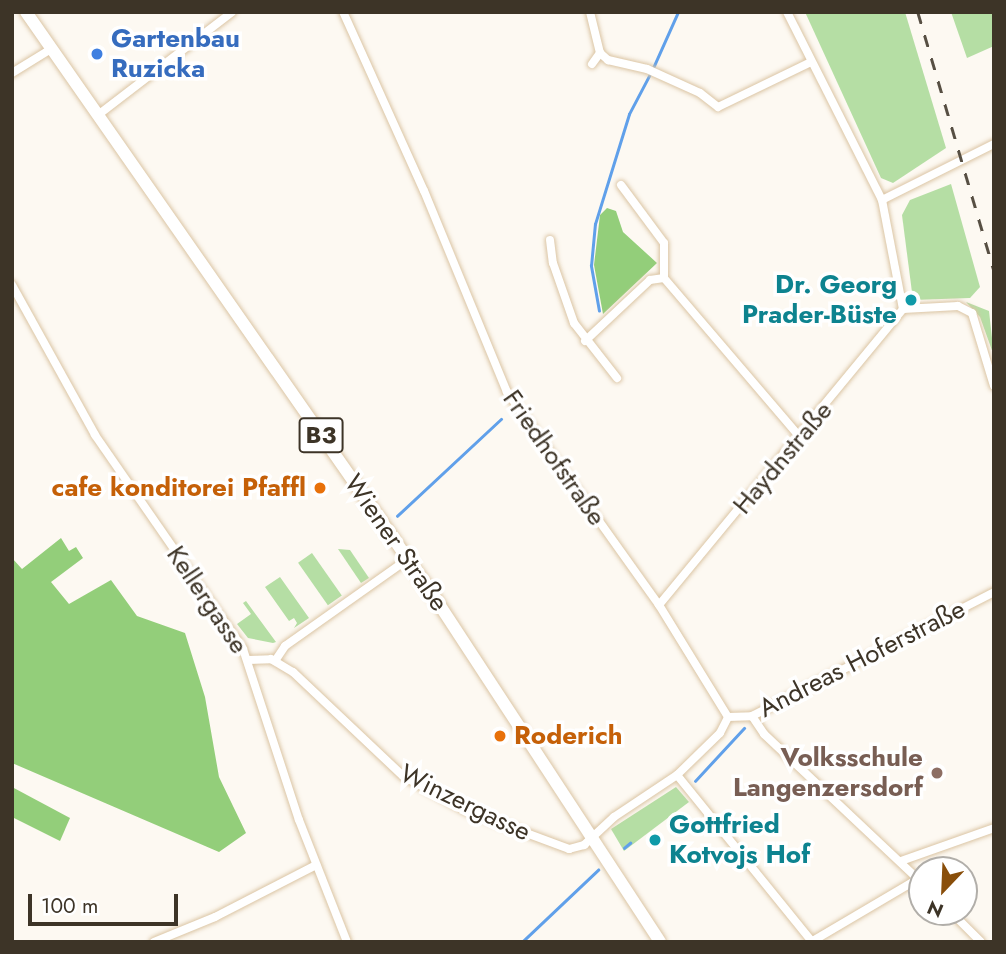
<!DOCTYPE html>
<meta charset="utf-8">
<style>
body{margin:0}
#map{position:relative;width:1006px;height:954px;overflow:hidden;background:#fdf9f2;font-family:Jost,sans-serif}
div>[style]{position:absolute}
.green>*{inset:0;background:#b5dea4;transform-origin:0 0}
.forest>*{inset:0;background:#93ce7a}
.stream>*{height:2.5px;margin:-1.25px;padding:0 1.25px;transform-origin:1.25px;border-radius:1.25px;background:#60a0ea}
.roads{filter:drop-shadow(0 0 2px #dbc5a4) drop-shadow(0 0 2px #dbc5a4)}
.minor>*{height:8px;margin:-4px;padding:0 4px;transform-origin:4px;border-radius:4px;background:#fff}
.primary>*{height:12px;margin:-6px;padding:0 6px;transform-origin:6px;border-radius:6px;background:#fff}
.rail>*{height:2.5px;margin-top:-1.25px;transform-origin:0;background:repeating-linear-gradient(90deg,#574f43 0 12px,transparent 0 24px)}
.dots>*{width:19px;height:19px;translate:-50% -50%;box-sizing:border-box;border:4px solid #fff;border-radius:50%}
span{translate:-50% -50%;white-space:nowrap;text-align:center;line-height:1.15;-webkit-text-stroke:7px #fff;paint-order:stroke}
.shield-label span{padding:2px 5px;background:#fff;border:2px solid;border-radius:5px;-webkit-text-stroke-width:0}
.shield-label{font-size:24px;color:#3d3427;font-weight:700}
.shop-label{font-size:26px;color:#366cbe;font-weight:700}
.left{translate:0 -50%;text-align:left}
.culture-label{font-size:26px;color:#0d838f;font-weight:700}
.right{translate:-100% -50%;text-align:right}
.street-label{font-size:26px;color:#3d3427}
.food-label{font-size:26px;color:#c56008;font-weight:700}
.education-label{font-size:26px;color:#785e54;font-weight:700}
.frame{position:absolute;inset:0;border:14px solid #3d3427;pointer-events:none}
.north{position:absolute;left:908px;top:856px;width:70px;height:70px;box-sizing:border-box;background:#fff;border:2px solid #b1aea9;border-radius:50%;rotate:203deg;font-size:19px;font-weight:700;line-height:28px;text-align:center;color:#3d3427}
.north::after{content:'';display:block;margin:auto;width:24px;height:32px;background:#894e0a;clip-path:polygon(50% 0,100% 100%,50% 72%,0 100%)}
.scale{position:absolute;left:28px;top:894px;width:150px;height:32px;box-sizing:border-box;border:4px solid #3d3427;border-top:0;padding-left:9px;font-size:21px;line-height:24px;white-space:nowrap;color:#3d3427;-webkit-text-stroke:5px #fff;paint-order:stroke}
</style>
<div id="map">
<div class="green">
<div style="clip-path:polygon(805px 12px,905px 12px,946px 148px,893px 183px,881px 178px)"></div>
<div style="clip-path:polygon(951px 12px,994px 12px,994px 46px,967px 58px)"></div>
<div style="clip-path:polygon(951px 184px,980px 287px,970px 298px,913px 300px,902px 215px,910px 200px)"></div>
<div style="clip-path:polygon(966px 302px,989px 311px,994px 356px,980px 317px)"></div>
<div style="clip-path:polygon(338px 549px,350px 550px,369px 578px,361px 583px)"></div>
<div style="left:312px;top:553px;width:52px;height:17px;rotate:55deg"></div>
<div style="clip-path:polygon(280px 577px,309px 618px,294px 628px,297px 623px,294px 618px,289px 621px,265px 587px)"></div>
<div style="clip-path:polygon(246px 601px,276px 642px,273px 643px,248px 638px,237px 624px,251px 614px,243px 603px)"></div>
<div style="clip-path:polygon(676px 787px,689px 802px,624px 851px,611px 829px)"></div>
</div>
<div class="forest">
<div style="clip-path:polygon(607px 208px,616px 211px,623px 232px,657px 263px,603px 314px,594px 265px,600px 215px)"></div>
<div style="clip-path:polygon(61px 538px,69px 551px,76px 547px,83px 558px,51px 582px,69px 604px,111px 580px,137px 616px,185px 633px,205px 697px,219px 777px,246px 833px,219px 852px,12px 763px,12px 558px,22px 569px)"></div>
<div style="clip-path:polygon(12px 787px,70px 818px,60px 841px,12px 817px)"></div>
</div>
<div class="stream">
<div style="left:653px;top:68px;width:61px;rotate:-65.9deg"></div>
<div style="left:599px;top:311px;width:46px;rotate:-100.1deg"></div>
<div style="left:591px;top:266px;width:42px;rotate:-84.6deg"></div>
<div style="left:595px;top:224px;width:115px;rotate:-72.8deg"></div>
<div style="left:629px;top:114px;width:45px;rotate:-62.3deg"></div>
<div style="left:397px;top:516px;width:142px;rotate:-43deg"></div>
<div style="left:695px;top:781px;width:72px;rotate:-47.2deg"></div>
<div style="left:624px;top:848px;width:8px;rotate:-40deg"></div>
<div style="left:522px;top:942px;width:105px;rotate:-43.5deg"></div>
</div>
<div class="roads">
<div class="minor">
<div style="left:590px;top:12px;width:42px;rotate:76.3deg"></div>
<div style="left:600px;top:53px;width:11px;rotate:41deg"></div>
<div style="left:608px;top:60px;width:40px;rotate:13deg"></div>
<div style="left:647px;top:69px;width:58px;rotate:24.4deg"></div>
<div style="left:700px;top:93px;width:23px;rotate:38deg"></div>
<div style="left:718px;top:107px;width:103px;rotate:-25.8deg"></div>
<div style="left:592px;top:64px;width:14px;rotate:-54deg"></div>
<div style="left:12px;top:73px;width:46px;rotate:-31.6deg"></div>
<div style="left:98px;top:115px;width:169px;rotate:-37.5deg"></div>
<div style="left:621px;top:185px;width:72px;rotate:53.4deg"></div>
<div style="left:664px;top:243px;width:35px;rotate:90deg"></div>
<div style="left:882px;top:200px;width:125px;rotate:-26.6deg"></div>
<div style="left:550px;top:240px;width:23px;rotate:83deg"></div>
<div style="left:553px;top:263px;width:64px;rotate:70.7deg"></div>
<div style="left:574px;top:323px;width:70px;rotate:52deg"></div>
<div style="left:12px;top:285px;width:171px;rotate:61deg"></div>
<div style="left:95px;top:435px;width:260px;rotate:55.3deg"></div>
<div style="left:243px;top:649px;width:180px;rotate:71.9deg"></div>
<div style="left:299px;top:820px;width:131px;rotate:68.5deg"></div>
<div style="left:903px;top:309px;width:55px;rotate:-3.1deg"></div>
<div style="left:958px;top:306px;width:16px;rotate:27deg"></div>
<div style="left:972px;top:313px;width:76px;rotate:73.2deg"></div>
<div style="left:585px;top:341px;width:89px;rotate:-43.2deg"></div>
<div style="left:650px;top:280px;width:14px;rotate:-8deg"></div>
<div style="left:664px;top:278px;width:209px;rotate:49.5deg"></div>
<div style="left:659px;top:605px;width:384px;rotate:-50.5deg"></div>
<div style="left:903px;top:309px;width:111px;rotate:-100.9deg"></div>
<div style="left:882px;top:200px;width:211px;rotate:-116.8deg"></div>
<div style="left:248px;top:660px;width:23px;rotate:-2deg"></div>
<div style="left:271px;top:659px;width:26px;rotate:31deg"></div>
<div style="left:293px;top:672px;width:151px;rotate:43.4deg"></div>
<div style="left:403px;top:776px;width:73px;rotate:28.7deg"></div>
<div style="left:467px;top:811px;width:109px;rotate:20.4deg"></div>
<div style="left:569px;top:849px;width:16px;rotate:-15deg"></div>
<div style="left:584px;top:845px;width:41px;rotate:-43deg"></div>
<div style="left:614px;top:817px;width:76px;rotate:-33.7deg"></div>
<div style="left:677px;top:775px;width:60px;rotate:-44.3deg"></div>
<div style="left:720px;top:733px;width:18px;rotate:-63deg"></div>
<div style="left:728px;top:717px;width:132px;rotate:-121.6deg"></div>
<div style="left:659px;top:605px;width:262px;rotate:-125.5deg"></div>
<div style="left:507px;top:392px;width:217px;rotate:-112.4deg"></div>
<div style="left:424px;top:191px;width:196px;rotate:-114.3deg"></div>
<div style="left:275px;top:661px;width:18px;rotate:-56deg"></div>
<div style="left:285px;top:646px;width:151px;rotate:-35.3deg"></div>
<div style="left:752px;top:716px;width:22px;rotate:56deg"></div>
<div style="left:764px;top:734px;width:217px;rotate:43.3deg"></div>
<div style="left:728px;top:717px;width:24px;rotate:-2deg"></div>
<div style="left:752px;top:716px;width:272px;rotate:-27.1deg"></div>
<div style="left:677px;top:775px;width:215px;rotate:51deg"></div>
<div style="left:901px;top:861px;width:99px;rotate:-19.5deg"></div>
<div style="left:951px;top:912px;width:42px;rotate:45deg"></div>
<div style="left:154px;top:942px;width:66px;rotate:-22.3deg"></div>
<div style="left:215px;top:917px;width:114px;rotate:-27.2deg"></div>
<div style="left:811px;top:942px;width:124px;rotate:-30.5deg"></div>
</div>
<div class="primary">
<div style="left:26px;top:12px;width:718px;rotate:55.09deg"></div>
<div style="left:437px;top:601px;width:407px;rotate:56.8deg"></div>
</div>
</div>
<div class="rail">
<div style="left:918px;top:12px;width:270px;rotate:73.6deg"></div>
</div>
<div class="dots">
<div style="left:97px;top:54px;background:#3f7fe0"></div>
<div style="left:911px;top:300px;background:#0f9aa8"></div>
<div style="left:320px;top:488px;background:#e8710a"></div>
<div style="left:500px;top:736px;background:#e8710a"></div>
<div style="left:937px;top:773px;background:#8d6e63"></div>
<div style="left:655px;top:840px;background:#0f9aa8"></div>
</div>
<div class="shield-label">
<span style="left:321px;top:435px">B3</span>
</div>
<div class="shop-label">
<span class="left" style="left:111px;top:54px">Gartenbau<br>Ruzicka</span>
</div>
<div class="culture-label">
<span class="right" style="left:897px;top:300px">Dr. Georg<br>Prader-Büste</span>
<span class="left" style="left:669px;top:840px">Gottfried<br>Kotvojs Hof</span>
</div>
<div class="street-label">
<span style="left:554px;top:458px;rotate:55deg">Friedhofstraße</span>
<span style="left:783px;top:458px;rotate:-50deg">Haydnstraße</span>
<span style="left:396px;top:543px;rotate:55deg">Wiener Straße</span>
<span style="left:207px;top:600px;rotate:56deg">Kellergasse</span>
<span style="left:862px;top:659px;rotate:-27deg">Andreas Hoferstraße</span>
<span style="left:465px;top:803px;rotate:26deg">Winzergasse</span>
</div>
<div class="food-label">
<span class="right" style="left:306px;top:488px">cafe konditorei Pfaffl</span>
<span class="left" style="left:514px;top:736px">Roderich</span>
</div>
<div class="education-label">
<span class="right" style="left:923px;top:773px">Volksschule<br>Langenzersdorf</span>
</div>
<div class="frame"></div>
<div class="north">N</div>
<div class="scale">100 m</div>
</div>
